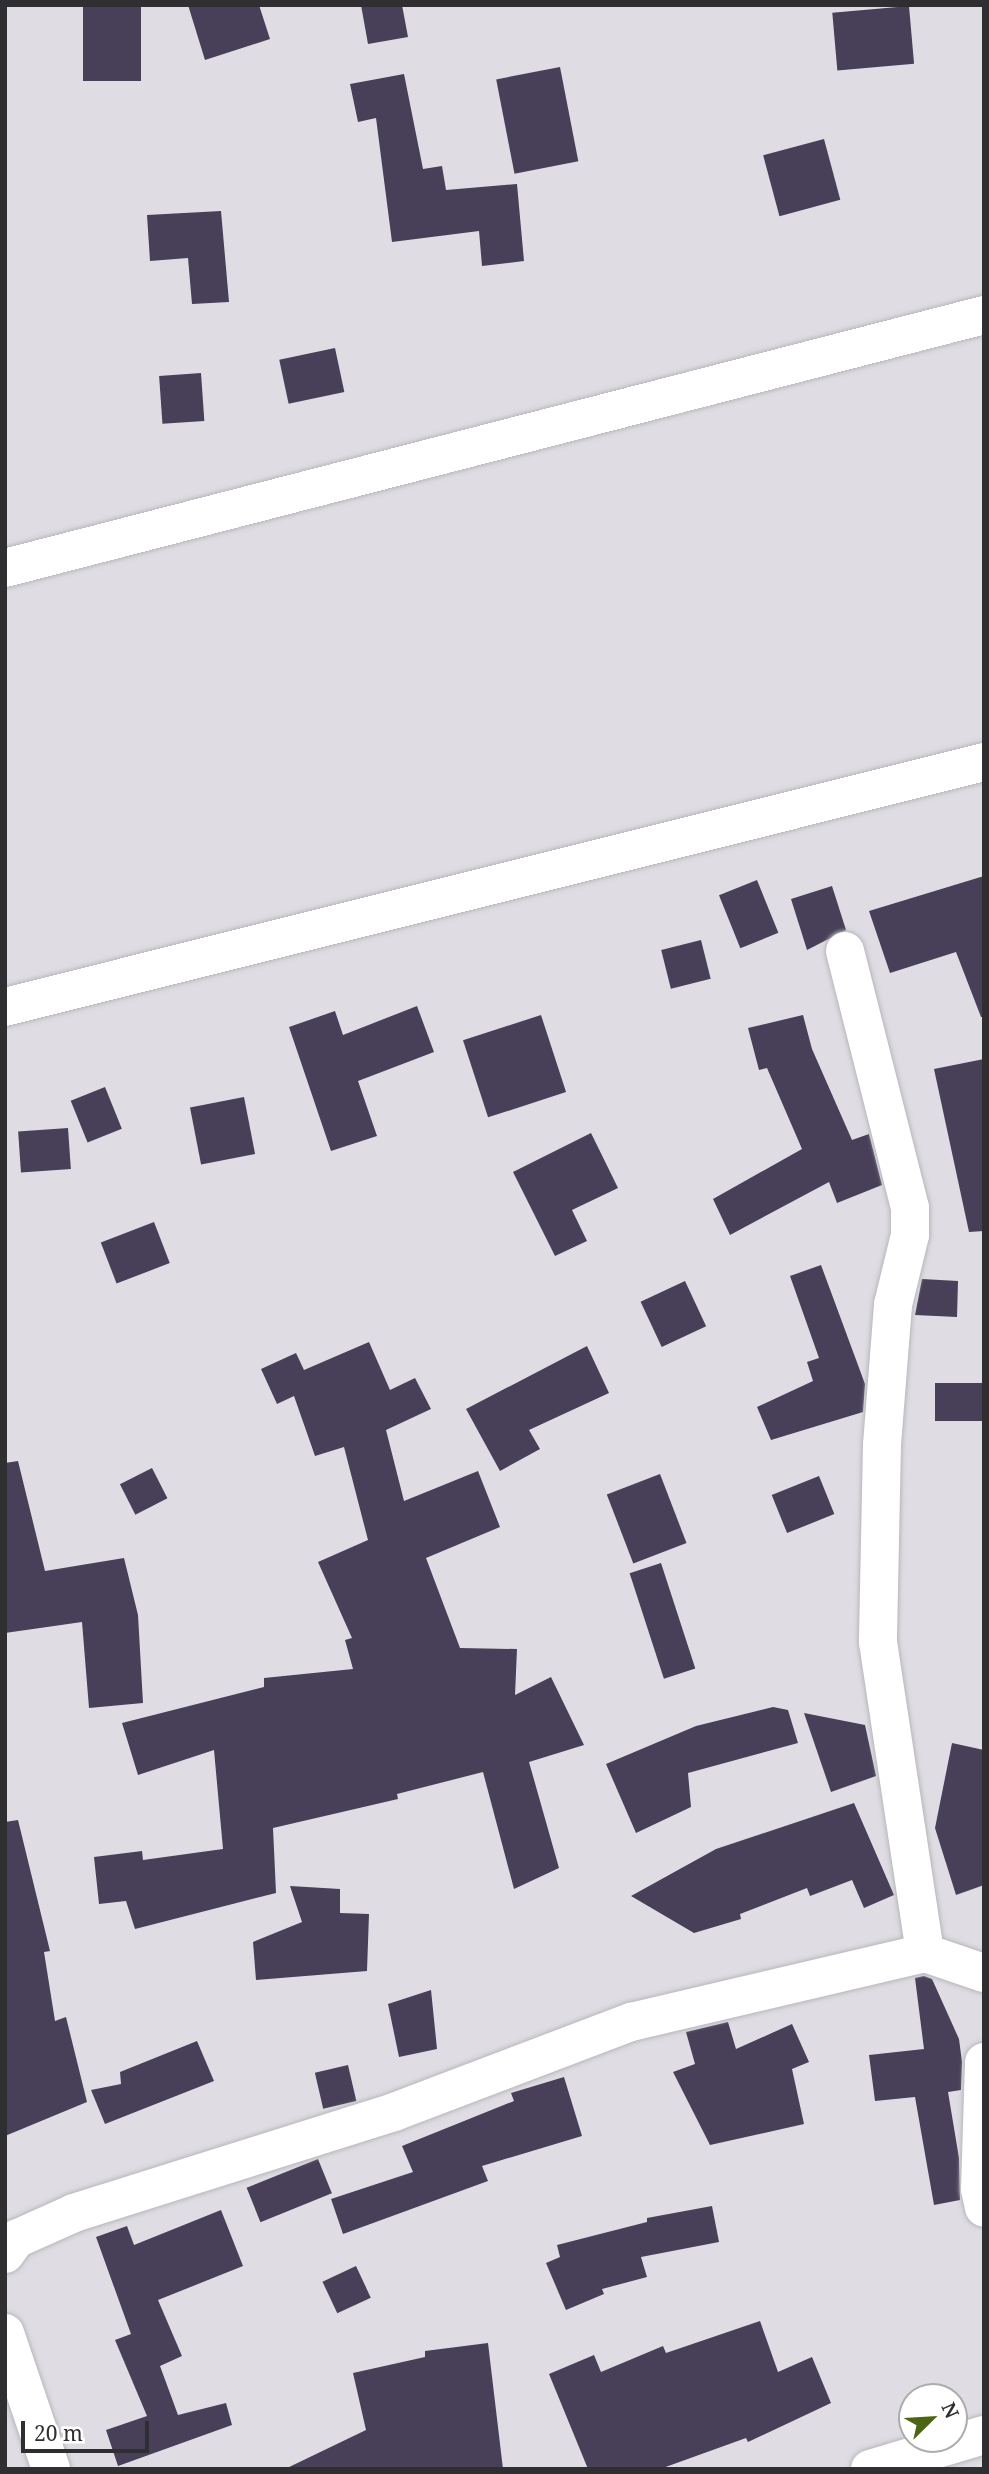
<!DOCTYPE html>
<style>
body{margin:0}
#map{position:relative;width:989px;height:2474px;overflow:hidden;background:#dfdde3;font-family:"Noto Serif",serif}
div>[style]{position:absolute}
.building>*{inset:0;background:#474058;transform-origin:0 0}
.roads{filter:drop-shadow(0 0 2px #b7b6bc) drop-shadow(0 0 2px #b7b6bc)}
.minor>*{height:38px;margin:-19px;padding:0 19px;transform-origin:19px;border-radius:19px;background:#fff}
span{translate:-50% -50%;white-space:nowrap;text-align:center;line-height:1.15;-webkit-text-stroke:7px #fff;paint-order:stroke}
.frame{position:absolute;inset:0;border:7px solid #2f2f31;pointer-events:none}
.north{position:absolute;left:898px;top:2383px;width:70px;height:70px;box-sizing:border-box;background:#fff;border:2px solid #acacad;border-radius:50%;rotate:66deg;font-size:19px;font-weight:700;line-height:28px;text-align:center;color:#2f2f31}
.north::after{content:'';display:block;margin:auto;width:24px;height:32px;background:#4c6514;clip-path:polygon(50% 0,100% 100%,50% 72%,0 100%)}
.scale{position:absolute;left:21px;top:2421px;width:128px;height:32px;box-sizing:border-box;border:4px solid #2f2f31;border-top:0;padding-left:9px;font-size:21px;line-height:24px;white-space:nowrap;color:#2f2f31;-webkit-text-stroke:5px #fff;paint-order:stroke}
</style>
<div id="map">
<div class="building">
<div style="left:83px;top:5px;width:58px;height:76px"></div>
<div style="clip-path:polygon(188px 5px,259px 5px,270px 39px,205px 60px)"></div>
<div style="clip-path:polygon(361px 5px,402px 5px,408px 37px,368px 44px)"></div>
<div style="left:909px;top:6px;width:58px;height:77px;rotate:85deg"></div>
<div style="left:560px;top:67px;width:96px;height:65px;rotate:79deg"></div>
<div style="clip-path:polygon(404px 74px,423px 169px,442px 166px,446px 190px,517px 184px,524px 261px,482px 266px,479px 231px,392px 242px,376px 118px,358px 122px,350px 84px)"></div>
<div style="left:824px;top:139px;width:63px;height:63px;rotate:75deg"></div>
<div style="clip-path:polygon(221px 211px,229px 302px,192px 304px,188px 258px,150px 261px,147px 215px)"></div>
<div style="left:335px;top:348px;width:45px;height:57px;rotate:78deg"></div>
<div style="left:201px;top:373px;width:48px;height:42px;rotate:86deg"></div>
<div style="clip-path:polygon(984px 876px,984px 1017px,981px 1017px,956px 952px,890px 973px,869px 911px)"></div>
<div style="left:757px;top:880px;width:57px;height:41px;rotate:68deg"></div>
<div style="clip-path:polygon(832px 886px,846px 930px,807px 950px,791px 899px)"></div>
<div style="left:701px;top:940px;width:40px;height:41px;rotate:76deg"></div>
<div style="clip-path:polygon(417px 1006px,434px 1052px,358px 1081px,377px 1136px,331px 1151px,289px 1027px,335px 1011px,343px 1035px)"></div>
<div style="left:541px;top:1015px;width:81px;height:82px;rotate:72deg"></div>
<div style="clip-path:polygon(803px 1015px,812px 1049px,852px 1140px,869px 1134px,882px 1185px,837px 1203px,829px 1182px,730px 1235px,713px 1199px,802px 1149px,767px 1068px,759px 1070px,748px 1028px)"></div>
<div style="clip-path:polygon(984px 1059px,984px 1231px,969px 1232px,934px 1069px)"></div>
<div style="left:105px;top:1087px;width:45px;height:37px;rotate:68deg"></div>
<div style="left:244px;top:1097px;width:58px;height:55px;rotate:79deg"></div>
<div style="left:68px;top:1128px;width:41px;height:50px;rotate:86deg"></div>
<div style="clip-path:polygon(591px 1133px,618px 1188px,572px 1210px,587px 1241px,555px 1256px,513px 1172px)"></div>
<div style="left:154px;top:1222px;width:44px;height:57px;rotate:69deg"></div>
<div style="clip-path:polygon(821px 1265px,865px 1384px,863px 1412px,771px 1440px,757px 1407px,813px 1381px,807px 1362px,819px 1358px,790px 1276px)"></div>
<div style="clip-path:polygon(922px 1279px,958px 1281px,957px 1317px,915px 1315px)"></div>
<div style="left:685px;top:1281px;width:50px;height:49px;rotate:65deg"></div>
<div style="clip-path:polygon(369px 1342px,390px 1390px,415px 1378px,431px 1409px,386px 1430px,404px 1501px,478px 1471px,500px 1527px,426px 1558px,460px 1648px,517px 1649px,515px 1695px,551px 1677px,584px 1745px,529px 1762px,559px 1868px,514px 1889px,483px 1772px,397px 1794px,398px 1799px,273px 1828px,276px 1893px,135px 1929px,126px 1901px,99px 1904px,94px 1857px,142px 1851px,143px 1860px,223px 1849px,214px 1750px,138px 1775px,122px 1723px,264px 1687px,264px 1678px,353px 1669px,345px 1640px,352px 1638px,318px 1562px,368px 1540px,344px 1447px,315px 1456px,294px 1396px,277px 1404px,261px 1369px,296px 1353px,304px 1370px)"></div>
<div style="clip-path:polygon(587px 1346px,609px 1393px,529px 1430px,540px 1449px,500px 1471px,466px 1409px)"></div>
<div style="left:984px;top:1383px;width:38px;height:49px;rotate:90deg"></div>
<div style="clip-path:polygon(18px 1461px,45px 1571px,124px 1558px,138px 1615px,143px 1703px,89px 1708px,82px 1622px,5px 1633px,5px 1463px)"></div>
<div style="left:152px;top:1468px;width:34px;height:36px;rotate:63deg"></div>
<div style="left:660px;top:1474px;width:74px;height:57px;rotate:69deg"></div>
<div style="left:819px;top:1476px;width:41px;height:51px;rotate:68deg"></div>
<div style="left:661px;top:1563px;width:111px;height:33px;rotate:72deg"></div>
<div style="clip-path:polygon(773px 1707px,788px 1710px,798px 1743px,688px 1773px,691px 1807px,636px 1833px,606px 1764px,696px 1726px)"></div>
<div style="clip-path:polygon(804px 1713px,865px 1725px,876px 1776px,831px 1792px)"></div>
<div style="clip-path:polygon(952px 1743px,984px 1750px,984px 1885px,956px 1895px,935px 1828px)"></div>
<div style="clip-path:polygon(854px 1803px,894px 1895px,864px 1908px,852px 1880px,810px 1896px,807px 1888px,740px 1914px,741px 1919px,694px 1933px,631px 1896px,716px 1849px)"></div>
<div style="clip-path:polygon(18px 1820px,50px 1951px,44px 1952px,55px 2021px,66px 2017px,87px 2102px,5px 2136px,5px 1822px)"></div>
<div style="clip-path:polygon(290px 1886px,340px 1889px,340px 1913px,369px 1914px,367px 1971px,256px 1980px,253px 1942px,302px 1922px)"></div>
<div style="clip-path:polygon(924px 1976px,932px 1979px,959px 2039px,962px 2062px,961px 2090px,948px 2092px,959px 2158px,960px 2200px,934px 2205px,915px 2097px,875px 2101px,869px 2055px,924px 2049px,915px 1978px)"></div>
<div style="clip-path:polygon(431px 1990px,437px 2049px,399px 2057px,388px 2004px)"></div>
<div style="clip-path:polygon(728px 2022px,736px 2049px,792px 2024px,809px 2062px,792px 2069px,804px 2124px,710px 2145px,673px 2072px,695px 2064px,686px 2032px)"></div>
<div style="clip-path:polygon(197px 2041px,214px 2081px,105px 2124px,91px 2090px,121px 2084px,120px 2072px)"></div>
<div style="left:348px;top:2065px;width:37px;height:34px;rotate:77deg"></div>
<div style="clip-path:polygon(564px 2077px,582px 2136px,482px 2166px,488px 2181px,343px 2234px,331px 2199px,413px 2172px,402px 2146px,514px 2101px,511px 2093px)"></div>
<div style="left:318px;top:2159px;width:37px;height:77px;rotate:68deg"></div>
<div style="clip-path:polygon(712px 2206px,719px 2242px,641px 2257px,647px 2277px,602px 2289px,604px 2294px,566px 2310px,546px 2263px,560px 2257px,557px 2245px,647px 2222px,647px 2218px)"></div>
<div style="clip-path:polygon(221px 2210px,243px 2266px,158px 2300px,182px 2356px,160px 2366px,178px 2415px,226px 2403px,232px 2425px,118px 2466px,106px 2430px,147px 2416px,115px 2340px,131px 2334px,96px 2237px,127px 2226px,134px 2245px)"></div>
<div style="left:356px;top:2266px;width:35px;height:37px;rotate:65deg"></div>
<div style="clip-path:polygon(760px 2321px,778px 2372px,812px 2357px,831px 2403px,748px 2442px,746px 2438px,660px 2469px,588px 2469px,549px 2374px,594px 2355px,601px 2372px,663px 2346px,666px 2353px)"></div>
<div style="clip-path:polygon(488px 2343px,503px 2469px,285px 2469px,366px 2430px,353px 2373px,425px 2357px,425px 2351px)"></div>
</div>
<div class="roads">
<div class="minor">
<div style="left:5px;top:568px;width:1011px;rotate:-14.49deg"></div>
<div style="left:845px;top:951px;width:265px;rotate:75.8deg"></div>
<div style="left:910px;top:1208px;width:27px;rotate:90deg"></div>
<div style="left:910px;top:1235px;width:72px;rotate:103.7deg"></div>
<div style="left:893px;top:1305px;width:140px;rotate:94.5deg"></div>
<div style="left:882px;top:1445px;width:197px;rotate:91.2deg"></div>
<div style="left:878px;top:1642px;width:315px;rotate:81.4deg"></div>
<div style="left:5px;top:1007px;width:1009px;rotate:-14.05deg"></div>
<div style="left:984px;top:2062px;width:127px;rotate:91.8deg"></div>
<div style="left:980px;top:2189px;width:19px;rotate:78deg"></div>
<div style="left:5px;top:2254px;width:19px;rotate:-54deg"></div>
<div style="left:16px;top:2239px;width:64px;rotate:-24.1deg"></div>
<div style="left:74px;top:2213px;width:336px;rotate:-17.5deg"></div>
<div style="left:394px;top:2112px;width:254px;rotate:-20.8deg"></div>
<div style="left:631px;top:2022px;width:302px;rotate:-13.2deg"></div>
<div style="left:925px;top:1953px;width:62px;rotate:18.7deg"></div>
<div style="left:5px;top:2333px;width:144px;rotate:71.3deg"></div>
<div style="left:870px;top:2469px;width:119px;rotate:-16.6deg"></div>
</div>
</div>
<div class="frame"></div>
<div class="north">N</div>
<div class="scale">20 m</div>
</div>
